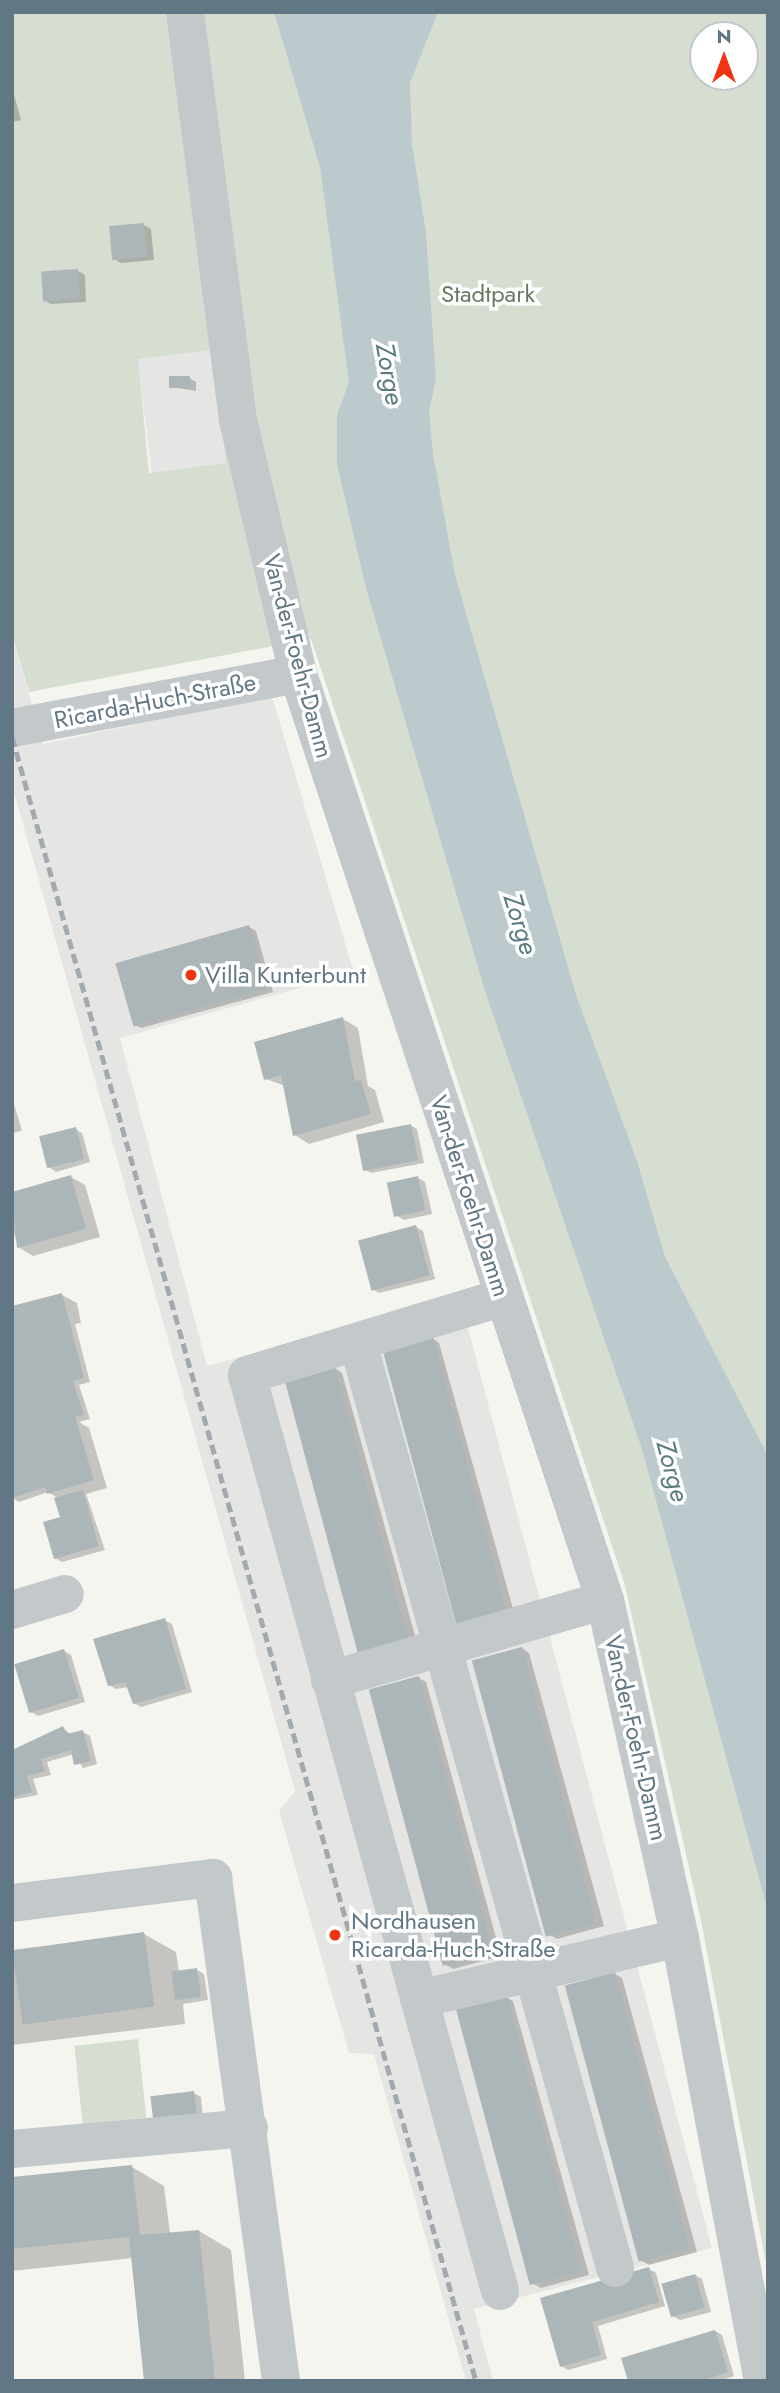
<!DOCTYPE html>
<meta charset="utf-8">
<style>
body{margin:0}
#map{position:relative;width:780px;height:2393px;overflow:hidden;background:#f5f5f0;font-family:Jost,sans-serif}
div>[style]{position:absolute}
.built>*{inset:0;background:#e5e6e4;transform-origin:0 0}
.green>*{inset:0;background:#d6ddd1;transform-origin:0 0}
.water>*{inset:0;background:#bccace}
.shadow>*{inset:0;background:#0003}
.building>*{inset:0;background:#acb6b9;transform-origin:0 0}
.minor>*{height:38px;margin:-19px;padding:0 19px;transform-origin:19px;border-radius:19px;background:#c3c8ca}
.rail>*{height:5px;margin-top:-2.5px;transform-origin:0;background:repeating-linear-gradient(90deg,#a3aaaf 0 10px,transparent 0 15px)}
.dots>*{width:19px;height:19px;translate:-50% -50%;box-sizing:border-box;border:4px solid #fff;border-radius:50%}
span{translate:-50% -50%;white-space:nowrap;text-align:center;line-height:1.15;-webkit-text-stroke:7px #fff;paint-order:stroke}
.park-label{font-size:24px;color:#687b60}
.street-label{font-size:24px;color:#617784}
.poi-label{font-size:24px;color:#617784}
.left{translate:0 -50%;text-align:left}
.water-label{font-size:26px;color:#5c7b82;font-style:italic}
.frame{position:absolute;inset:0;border:14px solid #617784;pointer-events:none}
.north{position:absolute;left:689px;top:21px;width:70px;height:70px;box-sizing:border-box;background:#fff;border:2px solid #c0c9ce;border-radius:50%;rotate:0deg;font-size:19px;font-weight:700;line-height:28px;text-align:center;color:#617784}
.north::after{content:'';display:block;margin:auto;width:24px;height:32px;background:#f33412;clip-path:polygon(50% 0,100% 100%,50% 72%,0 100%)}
</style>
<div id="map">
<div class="built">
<div style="left:213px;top:350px;width:114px;height:76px;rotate:83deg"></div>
<div style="clip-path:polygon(12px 634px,43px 744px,272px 696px,354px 973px,120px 1038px,207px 1366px,460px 1298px,712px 2248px,474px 2309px,493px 2381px,466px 2381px,374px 2054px,349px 2053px,279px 1811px,295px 1791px,12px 785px)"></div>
</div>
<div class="green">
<div style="clip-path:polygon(evenodd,12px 12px,768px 12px,768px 2273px,701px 1920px,624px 1582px,311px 639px,29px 692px,12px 633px,12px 12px,703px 35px,745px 35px,745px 77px,703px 77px,703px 35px,12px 12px,213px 350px,226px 463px,149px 473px,138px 359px,213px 350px)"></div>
<div style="left:138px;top:2039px;width:79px;height:64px;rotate:84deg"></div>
</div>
<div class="water">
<div style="clip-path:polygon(274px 12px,438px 12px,410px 83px,412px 144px,426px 233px,436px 380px,429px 411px,433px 454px,455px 575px,576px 995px,637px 1161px,665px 1257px,768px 1456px,768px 1911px,642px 1449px,485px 991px,366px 588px,337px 464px,337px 415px,349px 382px,320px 167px)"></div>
</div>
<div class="shadow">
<div style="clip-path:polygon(12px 87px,21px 120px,12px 122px)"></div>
<div style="clip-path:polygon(144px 225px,151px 229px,154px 260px,121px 263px,114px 259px)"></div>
<div style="clip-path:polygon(78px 271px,85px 275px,86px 302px,51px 304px,44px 300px)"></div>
<div style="clip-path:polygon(189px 378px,196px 382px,196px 391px,171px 387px)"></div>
<div style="clip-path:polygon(249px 927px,256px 931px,273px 992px,141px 1028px,134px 1024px)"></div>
<div style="clip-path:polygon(343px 1019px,358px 1028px,368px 1086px,375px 1090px,384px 1122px,309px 1144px,295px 1135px,285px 1086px,266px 1079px)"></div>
<div style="clip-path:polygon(12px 1097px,22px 1131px,12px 1133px)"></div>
<div style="clip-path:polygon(410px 1125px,417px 1129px,424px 1163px,371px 1173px,364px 1169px)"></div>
<div style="clip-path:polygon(75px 1129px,82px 1133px,90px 1162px,56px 1172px,49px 1167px)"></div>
<div style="clip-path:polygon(71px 1177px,85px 1185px,100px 1237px,33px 1256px,18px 1247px,12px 1226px,12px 1193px)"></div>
<div style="clip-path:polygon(418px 1178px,425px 1182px,432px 1214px,404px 1220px,397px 1216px)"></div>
<div style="clip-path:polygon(416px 1227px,423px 1231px,435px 1279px,379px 1293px,372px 1289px)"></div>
<div style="clip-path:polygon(62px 1295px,77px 1303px,81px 1323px,75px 1324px,90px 1382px,79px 1385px,90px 1419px,79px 1422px,89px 1428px,107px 1488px,86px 1494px,105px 1550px,62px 1562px,55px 1558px,62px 1518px,59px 1499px,48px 1492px,19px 1502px,12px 1498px,12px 1399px)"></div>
<div style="clip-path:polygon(432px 1338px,439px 1343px,515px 1616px,467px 1629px)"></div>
<div style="clip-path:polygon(335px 1368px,342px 1373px,418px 1646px,370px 1659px)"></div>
<div style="clip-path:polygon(164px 1620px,172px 1624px,192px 1692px,141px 1707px,134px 1703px,129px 1687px,116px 1689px,109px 1685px)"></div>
<div style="clip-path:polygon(522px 1648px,529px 1653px,604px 1926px,557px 1939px,550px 1935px)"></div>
<div style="clip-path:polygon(64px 1651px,71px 1655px,85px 1702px,38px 1716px,31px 1712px)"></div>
<div style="clip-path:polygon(419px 1678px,426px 1682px,501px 1956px,453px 1969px,446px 1965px)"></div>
<div style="clip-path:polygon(63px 1728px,72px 1735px,83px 1732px,90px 1736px,97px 1764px,83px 1768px,74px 1754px,47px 1762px,51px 1775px,33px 1779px,38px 1795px,12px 1800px,12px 1751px)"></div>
<div style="clip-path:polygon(144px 1934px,176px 1952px,179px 1972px,197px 1970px,204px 1974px,208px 2000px,183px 2004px,185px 2024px,12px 2045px,12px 1950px)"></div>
<div style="clip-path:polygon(615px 1974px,622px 1978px,697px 2252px,649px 2265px,642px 2261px)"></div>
<div style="clip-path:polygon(506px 1997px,513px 2001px,589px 2275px,541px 2288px,534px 2284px)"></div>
<div style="clip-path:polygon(194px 2093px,201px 2097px,203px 2120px,161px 2125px)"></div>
<div style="clip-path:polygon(132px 2167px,164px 2186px,170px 2234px,199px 2231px,231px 2250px,245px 2381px,145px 2381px,133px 2258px,12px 2271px,12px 2179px)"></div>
<div style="clip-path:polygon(649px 2269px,656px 2273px,665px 2306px,598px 2326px,607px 2359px,568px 2370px,561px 2366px,543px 2300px)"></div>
<div style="clip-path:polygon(695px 2275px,702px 2279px,711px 2312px,680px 2320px,673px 2316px)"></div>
<div style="clip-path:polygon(715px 2331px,722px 2335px,734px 2376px,719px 2381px,630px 2381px)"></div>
</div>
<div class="building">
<div style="left:144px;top:223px;width:34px;height:35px;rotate:85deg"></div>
<div style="left:78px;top:269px;width:30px;height:37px;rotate:86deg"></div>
<div style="left:190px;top:376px;width:12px;height:21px;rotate:90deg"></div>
<div style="left:249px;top:925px;width:66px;height:139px;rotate:74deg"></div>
<div style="clip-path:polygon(343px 1017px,355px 1081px,361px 1080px,371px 1114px,293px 1136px,281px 1075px,264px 1080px,254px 1042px)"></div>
<div style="left:411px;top:1124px;width:37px;height:56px;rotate:79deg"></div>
<div style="left:76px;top:1127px;width:33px;height:38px;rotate:76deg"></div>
<div style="clip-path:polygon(71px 1175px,86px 1229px,17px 1248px,12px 1192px)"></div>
<div style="left:418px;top:1176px;width:35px;height:32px;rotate:78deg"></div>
<div style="left:416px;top:1225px;width:52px;height:60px;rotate:75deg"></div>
<div style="clip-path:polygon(62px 1293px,84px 1378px,73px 1381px,84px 1415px,75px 1417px,94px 1480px,47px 1494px,45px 1487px,12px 1498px,12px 1306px)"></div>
<div style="left:433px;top:1337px;width:286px;height:52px;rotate:75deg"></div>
<div style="left:335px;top:1367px;width:286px;height:52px;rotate:75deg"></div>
<div style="clip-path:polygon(83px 1490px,99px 1546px,54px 1559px,43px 1522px,60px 1517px,54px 1498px)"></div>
<div style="clip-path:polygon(165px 1618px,186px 1689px,133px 1704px,125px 1682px,108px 1686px,93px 1639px)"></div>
<div style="left:522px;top:1647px;width:286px;height:52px;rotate:75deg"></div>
<div style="left:64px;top:1649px;width:51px;height:52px;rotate:73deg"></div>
<div style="left:419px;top:1676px;width:286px;height:52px;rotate:75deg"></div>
<div style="clip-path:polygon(63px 1726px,67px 1734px,83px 1730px,91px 1761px,74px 1765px,71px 1750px,41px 1759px,45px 1771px,27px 1776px,32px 1792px,12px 1797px,12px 1750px)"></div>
<div style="left:144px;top:1932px;width:75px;height:133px;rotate:82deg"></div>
<div style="left:197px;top:1968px;width:29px;height:26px;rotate:82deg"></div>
<div style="left:615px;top:1972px;width:286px;height:52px;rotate:75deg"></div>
<div style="left:507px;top:1995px;width:286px;height:53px;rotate:75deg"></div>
<div style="left:194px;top:2091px;width:26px;height:44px;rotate:83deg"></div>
<div style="clip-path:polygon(132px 2165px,140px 2235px,199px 2230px,215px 2381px,144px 2381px,129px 2237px,12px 2249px,12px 2177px)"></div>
<div style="clip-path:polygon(649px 2267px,659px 2302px,592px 2322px,601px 2355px,560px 2367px,540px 2298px)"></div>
<div style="left:695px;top:2274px;width:35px;height:35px;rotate:74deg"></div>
<div style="clip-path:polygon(715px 2330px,728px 2372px,701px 2381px,628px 2381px,621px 2358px)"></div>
</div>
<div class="minor">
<div style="left:185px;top:12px;width:411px;rotate:82.6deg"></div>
<div style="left:238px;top:420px;width:261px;rotate:76.7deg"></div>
<div style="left:298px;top:674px;width:976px;rotate:71.66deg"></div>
<div style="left:605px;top:1600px;width:346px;rotate:77.5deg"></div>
<div style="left:680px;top:1938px;width:451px;rotate:79.4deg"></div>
<div style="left:12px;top:728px;width:291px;rotate:-10.7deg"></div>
<div style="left:358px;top:1343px;width:960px;rotate:74.47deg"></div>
<div style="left:12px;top:1610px;width:55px;rotate:-16.8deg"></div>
<div style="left:330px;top:1680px;width:286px;rotate:-16.2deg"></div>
<div style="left:12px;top:1903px;width:203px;rotate:-7.1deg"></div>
<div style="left:213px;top:1878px;width:508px;rotate:82.3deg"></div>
<div style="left:419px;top:1999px;width:268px;rotate:-13.2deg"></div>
<div style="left:12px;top:2149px;width:238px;rotate:-5.1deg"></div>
<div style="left:500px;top:2291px;width:950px;rotate:-105.44deg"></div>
<div style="left:247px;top:1375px;width:268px;rotate:-16.9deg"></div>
</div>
<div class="rail">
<div style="left:12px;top:737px;width:1708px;rotate:74.24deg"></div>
</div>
<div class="dots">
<div style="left:191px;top:975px;background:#f33412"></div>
<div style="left:335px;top:1935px;background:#f33412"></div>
</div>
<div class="park-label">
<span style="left:488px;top:294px">Stadtpark</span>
</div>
<div class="street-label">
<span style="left:298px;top:656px;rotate:75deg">Van-der-Foehr-Damm</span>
<span style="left:155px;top:701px;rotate:-11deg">Ricarda-Huch-Straße</span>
<span style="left:470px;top:1196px;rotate:72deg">Van-der-Foehr-Damm</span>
<span style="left:636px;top:1738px;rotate:77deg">Van-der-Foehr-Damm</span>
</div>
<div class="poi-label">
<span class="left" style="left:205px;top:975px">Villa Kunterbunt</span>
<span class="left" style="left:351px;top:1935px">Nordhausen<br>Ricarda-Huch-Straße</span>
</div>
<div class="water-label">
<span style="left:389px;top:374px;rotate:80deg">Zorge</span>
<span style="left:520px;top:924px;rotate:73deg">Zorge</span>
<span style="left:672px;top:1471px;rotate:75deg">Zorge</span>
</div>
<div class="frame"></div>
<div class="north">N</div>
</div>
